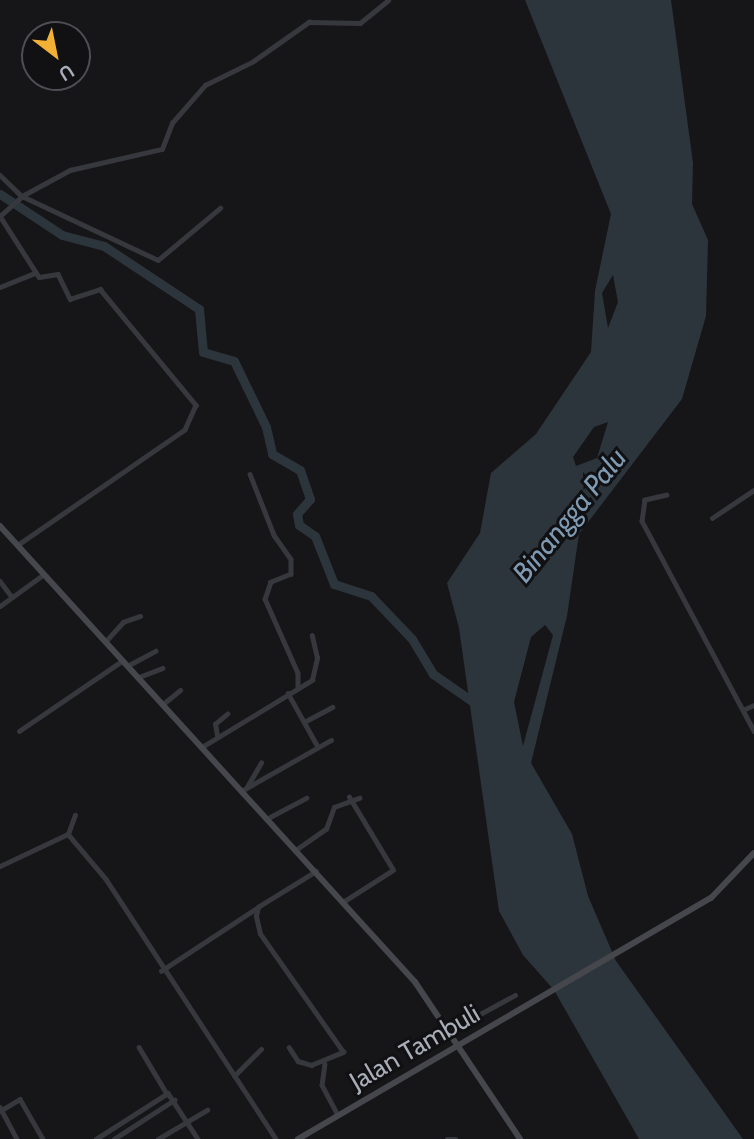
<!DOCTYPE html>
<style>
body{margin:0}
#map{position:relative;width:754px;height:1139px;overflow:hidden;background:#161618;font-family:Cabin,sans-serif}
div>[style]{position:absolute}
.water>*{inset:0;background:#2c353c}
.river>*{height:9px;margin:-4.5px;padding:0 4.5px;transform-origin:4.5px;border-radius:4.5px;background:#2c353c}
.street>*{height:4.5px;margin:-2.25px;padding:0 2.25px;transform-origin:2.25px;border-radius:2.25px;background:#37383d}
.secondary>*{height:6px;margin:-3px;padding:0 3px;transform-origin:3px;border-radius:3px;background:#45474d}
span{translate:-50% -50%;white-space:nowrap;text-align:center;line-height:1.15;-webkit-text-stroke:6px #111113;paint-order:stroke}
.street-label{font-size:26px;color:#a8adb8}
.water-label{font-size:28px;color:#7f9bb3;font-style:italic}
.north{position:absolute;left:21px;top:21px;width:70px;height:70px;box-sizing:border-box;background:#111113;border:2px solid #4d4f55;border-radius:50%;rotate:148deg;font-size:19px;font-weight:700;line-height:28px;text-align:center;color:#a8adb8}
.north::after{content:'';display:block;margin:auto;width:24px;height:32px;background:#f2b134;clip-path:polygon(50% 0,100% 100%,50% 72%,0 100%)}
</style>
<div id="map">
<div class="water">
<div style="clip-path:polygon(evenodd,525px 0,671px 0,693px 163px,692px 204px,708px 240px,706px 316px,682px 399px,579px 534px,567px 616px,531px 763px,572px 834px,588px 896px,616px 961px,743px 1139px,639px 1139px,554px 990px,523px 955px,499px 911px,459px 628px,447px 583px,480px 533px,491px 473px,536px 434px,591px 352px,595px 291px,611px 214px,525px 0,613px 275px,618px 302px,608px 328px,602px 293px,613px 275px,525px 0,608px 422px,597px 458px,576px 466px,573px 457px,594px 427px,608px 422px,525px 0,545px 625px,553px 635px,523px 746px,514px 702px,531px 637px,545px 625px)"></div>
</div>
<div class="river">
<div style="left:0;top:194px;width:74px;rotate:33.5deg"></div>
<div style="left:62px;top:235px;width:43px;rotate:14.7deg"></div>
<div style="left:104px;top:246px;width:114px;rotate:33.6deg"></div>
<div style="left:199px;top:309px;width:43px;rotate:84.7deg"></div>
<div style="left:203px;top:352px;width:32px;rotate:16deg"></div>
<div style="left:234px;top:361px;width:73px;rotate:64.1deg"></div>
<div style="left:266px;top:427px;width:28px;rotate:77deg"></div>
<div style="left:272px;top:454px;width:32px;rotate:30deg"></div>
<div style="left:300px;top:470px;width:31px;rotate:71deg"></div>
<div style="left:310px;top:499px;width:20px;rotate:131deg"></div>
<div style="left:297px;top:514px;width:11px;rotate:80deg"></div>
<div style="left:299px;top:525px;width:19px;rotate:35deg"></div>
<div style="left:315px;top:536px;width:52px;rotate:68.4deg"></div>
<div style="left:334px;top:584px;width:39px;rotate:18deg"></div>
<div style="left:371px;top:596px;width:59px;rotate:46.4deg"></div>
<div style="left:412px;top:639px;width:41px;rotate:59deg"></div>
<div style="left:433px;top:674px;width:56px;rotate:34.8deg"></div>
</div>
<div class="street">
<div style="left:0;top:175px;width:30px;rotate:44deg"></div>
<div style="left:22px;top:196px;width:55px;rotate:-28.4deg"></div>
<div style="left:70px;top:170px;width:94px;rotate:-12.9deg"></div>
<div style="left:162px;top:149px;width:28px;rotate:-69deg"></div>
<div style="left:172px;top:123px;width:50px;rotate:-49deg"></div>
<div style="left:205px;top:85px;width:52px;rotate:-26.1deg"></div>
<div style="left:252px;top:62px;width:70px;rotate:-35.1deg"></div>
<div style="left:309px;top:22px;width:51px;rotate:1.1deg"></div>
<div style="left:360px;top:23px;width:36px;rotate:-39deg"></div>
<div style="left:0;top:216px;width:72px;rotate:57.4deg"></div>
<div style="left:39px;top:277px;width:19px;rotate:-9deg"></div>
<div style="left:58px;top:274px;width:28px;rotate:64deg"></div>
<div style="left:70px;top:299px;width:32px;rotate:-18deg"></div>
<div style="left:100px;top:289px;width:151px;rotate:50.4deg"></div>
<div style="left:196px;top:405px;width:27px;rotate:114deg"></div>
<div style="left:185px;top:430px;width:203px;rotate:145.4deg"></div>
<div style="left:0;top:216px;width:30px;rotate:-42deg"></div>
<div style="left:22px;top:196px;width:150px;rotate:25.2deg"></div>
<div style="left:158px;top:260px;width:81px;rotate:-40deg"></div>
<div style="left:0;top:287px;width:38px;rotate:-22deg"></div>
<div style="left:250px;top:474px;width:66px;rotate:68.5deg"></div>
<div style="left:274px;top:535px;width:29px;rotate:55deg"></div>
<div style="left:291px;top:559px;width:15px;rotate:90deg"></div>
<div style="left:291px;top:574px;width:22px;rotate:158deg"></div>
<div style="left:271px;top:582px;width:18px;rotate:109deg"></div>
<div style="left:265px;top:599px;width:81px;rotate:66deg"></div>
<div style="left:298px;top:673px;width:15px;rotate:90deg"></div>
<div style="left:667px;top:495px;width:23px;rotate:167deg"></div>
<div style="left:645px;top:500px;width:21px;rotate:98deg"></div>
<div style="left:642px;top:521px;width:238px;rotate:61.9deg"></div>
<div style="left:712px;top:518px;width:50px;rotate:-33.7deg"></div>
<div style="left:0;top:581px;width:20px;rotate:53deg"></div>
<div style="left:0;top:606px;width:54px;rotate:-36deg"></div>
<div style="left:106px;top:641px;width:25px;rotate:-48deg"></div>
<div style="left:123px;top:622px;width:18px;rotate:-19deg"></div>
<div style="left:129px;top:665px;width:30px;rotate:-28deg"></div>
<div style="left:139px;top:677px;width:25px;rotate:-21deg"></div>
<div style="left:288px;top:693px;width:62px;rotate:60.9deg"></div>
<div style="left:163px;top:704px;width:22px;rotate:-39deg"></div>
<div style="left:745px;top:709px;width:10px;rotate:-24deg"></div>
<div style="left:304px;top:722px;width:32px;rotate:-28deg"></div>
<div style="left:19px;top:731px;width:125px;rotate:-34.2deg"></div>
<div style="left:217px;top:736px;width:12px;rotate:-99deg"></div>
<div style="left:215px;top:724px;width:16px;rotate:-40deg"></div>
<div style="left:202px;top:747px;width:129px;rotate:-31.3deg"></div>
<div style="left:312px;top:680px;width:23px;rotate:-77deg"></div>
<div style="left:317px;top:658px;width:23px;rotate:-103deg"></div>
<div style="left:247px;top:787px;width:28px;rotate:-60deg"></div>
<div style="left:243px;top:790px;width:101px;rotate:-29.6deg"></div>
<div style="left:270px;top:817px;width:41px;rotate:-27.8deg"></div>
<div style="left:68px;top:834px;width:59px;rotate:49.8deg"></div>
<div style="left:106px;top:879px;width:311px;rotate:56.8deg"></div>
<div style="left:68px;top:834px;width:20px;rotate:-70deg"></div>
<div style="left:297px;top:849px;width:35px;rotate:-35deg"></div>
<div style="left:326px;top:829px;width:23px;rotate:-70deg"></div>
<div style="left:334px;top:807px;width:27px;rotate:-20deg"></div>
<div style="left:0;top:866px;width:75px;rotate:-25.2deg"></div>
<div style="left:343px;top:902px;width:59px;rotate:-32.6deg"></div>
<div style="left:393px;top:870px;width:85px;rotate:-121.1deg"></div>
<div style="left:161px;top:971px;width:115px;rotate:-33.3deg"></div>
<div style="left:449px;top:1031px;width:75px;rotate:-28.6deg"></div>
<div style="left:139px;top:1047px;width:55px;rotate:59.2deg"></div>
<div style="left:289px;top:1047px;width:17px;rotate:57deg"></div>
<div style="left:298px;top:1061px;width:14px;rotate:17deg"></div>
<div style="left:311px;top:1065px;width:35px;rotate:-22deg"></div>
<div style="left:343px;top:1052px;width:144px;rotate:-125.1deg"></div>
<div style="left:260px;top:934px;width:18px;rotate:-103deg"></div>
<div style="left:256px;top:916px;width:9px;rotate:-77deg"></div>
<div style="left:258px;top:907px;width:68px;rotate:-31.8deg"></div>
<div style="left:325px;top:1064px;width:21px;rotate:98deg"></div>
<div style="left:322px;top:1085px;width:34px;rotate:62deg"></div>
<div style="left:234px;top:1076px;width:38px;rotate:-45deg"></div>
<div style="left:0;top:1107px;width:36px;rotate:62deg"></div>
<div style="left:0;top:1111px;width:23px;rotate:-31deg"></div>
<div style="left:20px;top:1099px;width:46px;rotate:60.1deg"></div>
<div style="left:96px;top:1139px;width:85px;rotate:-32.6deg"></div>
<div style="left:168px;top:1093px;width:55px;rotate:56.9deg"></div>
<div style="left:114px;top:1139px;width:72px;rotate:-33deg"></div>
<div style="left:158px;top:1139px;width:57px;rotate:-30.6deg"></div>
<div style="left:447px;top:1139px;width:9px"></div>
</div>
<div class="secondary">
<div style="left:0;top:526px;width:617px;rotate:47.7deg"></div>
<div style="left:415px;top:982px;width:189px;rotate:56.2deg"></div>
<div style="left:298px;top:1139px;width:478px;rotate:-30.3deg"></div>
<div style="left:711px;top:898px;width:62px;rotate:-46.3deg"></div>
</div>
<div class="street-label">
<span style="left:415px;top:1048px;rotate:-30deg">Jalan Tambuli</span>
</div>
<div class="water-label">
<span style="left:569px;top:515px;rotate:-51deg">Binangga Palu</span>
</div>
<div class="north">U</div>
</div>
